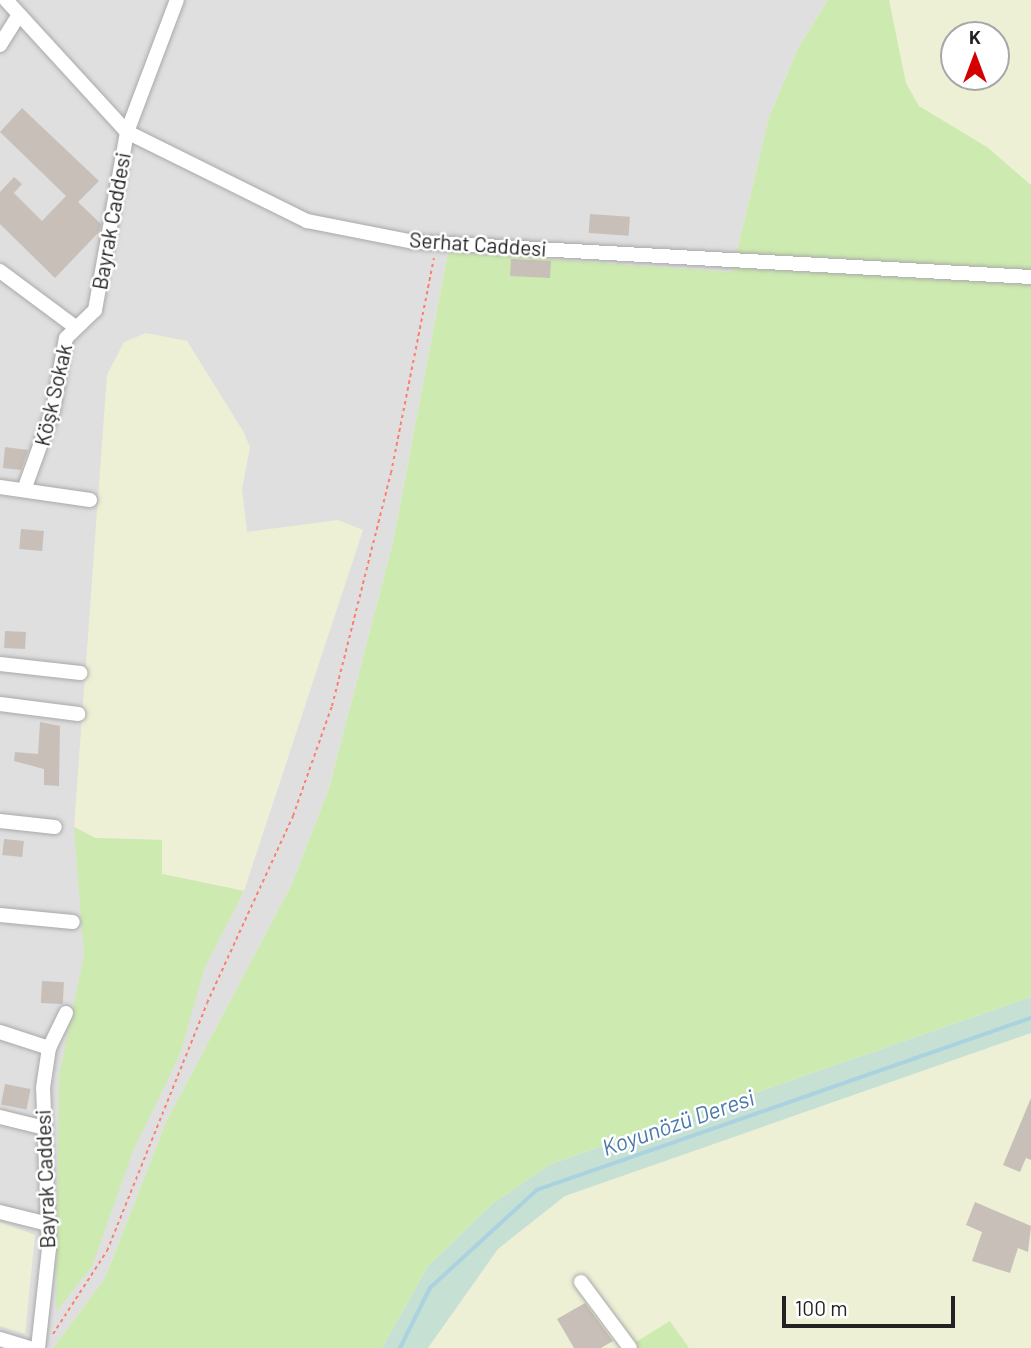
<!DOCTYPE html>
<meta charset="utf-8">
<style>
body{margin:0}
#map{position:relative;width:1031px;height:1348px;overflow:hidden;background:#f2efe9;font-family:Barlow,sans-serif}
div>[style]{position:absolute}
.residential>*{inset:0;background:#e0dfdf}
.farmland>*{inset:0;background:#eef0d5}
.grass>*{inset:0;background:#cdebb0}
.wetland>*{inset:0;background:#c6e0d4}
.stream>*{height:3.5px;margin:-1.75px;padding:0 1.75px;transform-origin:1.75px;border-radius:1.75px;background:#aad3df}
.building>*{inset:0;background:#c7bfb8;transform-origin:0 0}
.path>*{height:2px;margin-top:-1px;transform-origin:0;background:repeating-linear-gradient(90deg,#fa8072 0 3.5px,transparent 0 7px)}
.roads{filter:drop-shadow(0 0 2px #a9a9a9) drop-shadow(0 0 2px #a9a9a9)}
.minor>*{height:14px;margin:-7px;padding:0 7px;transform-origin:7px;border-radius:7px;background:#fff}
span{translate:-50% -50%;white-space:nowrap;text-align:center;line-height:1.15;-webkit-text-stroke:5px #fff;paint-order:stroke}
.street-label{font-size:21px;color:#222}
.water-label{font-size:23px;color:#4a7aab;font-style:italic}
.north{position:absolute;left:940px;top:21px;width:70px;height:70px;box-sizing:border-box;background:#fff;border:2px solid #a7a7a7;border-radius:50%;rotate:0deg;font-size:19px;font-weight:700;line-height:28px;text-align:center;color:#222}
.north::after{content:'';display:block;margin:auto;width:24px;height:32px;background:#d40000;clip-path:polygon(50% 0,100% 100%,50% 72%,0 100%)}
.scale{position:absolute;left:782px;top:1296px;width:173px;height:32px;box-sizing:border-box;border:4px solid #222;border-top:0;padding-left:9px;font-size:21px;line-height:24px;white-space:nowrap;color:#222;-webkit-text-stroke:5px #fff;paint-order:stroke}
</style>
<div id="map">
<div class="residential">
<div style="clip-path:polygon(0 0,828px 0,798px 48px,769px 117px,732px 272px,448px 252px,393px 542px,329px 788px,292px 884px,166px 1122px,105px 1278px,53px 1348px,0 1348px)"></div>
</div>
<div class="farmland">
<div style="clip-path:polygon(evenodd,889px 0,1031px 0,1031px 185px,987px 147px,919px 106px,906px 83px,889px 0,954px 35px,996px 35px,996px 77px,954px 77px,954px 35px)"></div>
<div style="clip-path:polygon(146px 333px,187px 341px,243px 431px,250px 447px,242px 489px,247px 532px,338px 520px,363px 530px,244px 891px,162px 874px,162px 840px,95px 838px,74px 827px,107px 375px,124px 342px)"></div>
<div style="clip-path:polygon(1031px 1033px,1031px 1348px,428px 1348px,498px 1249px,565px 1196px)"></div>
<div style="clip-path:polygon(0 1222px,35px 1235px,25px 1334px,0 1326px)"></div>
</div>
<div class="grass">
<div style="clip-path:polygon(828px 0,889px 0,906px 83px,919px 106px,987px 147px,1031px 185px,1031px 997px,551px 1164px,492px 1204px,428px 1266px,382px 1348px,53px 1348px,105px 1278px,166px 1122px,292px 884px,329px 788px,393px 542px,448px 252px,732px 272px,769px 117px,798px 48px)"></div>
<div style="clip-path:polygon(74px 827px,95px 838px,162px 840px,162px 874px,244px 891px,205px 967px,180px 1054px,133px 1151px,92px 1266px,56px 1312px,59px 1076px,84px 955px)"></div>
<div style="clip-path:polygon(670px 1321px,689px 1348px,626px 1348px)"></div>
</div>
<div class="wetland">
<div style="clip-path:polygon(1031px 997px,1031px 1033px,565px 1196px,498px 1249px,428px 1348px,382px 1348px,428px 1266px,492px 1204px,551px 1164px)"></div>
</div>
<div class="stream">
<div style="left:400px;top:1348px;width:67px;rotate:-63.4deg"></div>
<div style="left:430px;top:1288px;width:145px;rotate:-42.5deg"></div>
<div style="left:537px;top:1190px;width:523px;rotate:-19.2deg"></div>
</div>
<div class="building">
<div style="clip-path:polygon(22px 108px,99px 181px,78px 202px,101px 224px,99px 232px,55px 278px,0 224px,0 192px,14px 177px,22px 184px,14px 193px,42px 221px,66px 196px,0 132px)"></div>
<div style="left:590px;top:214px;width:40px;height:19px;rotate:4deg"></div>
<div style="left:511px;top:259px;width:40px;height:17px;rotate:3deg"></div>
<div style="clip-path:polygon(5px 447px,28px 450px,21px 470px,3px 468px)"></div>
<div style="left:21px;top:529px;width:23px;height:20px;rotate:5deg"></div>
<div style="left:5px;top:631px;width:21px;height:17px;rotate:3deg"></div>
<div style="clip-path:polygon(40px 722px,60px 726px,59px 786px,44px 785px,44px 769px,14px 761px,15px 752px,38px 754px)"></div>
<div style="left:4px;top:839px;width:20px;height:16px;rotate:6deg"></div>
<div style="left:42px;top:981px;width:22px;height:22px;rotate:3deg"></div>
<div style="left:5px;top:1084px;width:26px;height:21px;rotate:11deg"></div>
<div style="clip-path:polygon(1031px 1098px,1031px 1160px,1026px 1158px,1020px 1172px,1003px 1165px)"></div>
<div style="clip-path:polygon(975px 1202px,1031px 1226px,1028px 1252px,1018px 1248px,1010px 1273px,972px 1261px,982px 1232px,966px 1225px)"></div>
<div style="clip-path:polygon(585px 1303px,613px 1341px,601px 1348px,574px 1348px,557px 1319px)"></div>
</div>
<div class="path">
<div style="left:53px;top:1334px;width:99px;rotate:-57deg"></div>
<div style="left:107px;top:1251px;width:267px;rotate:-68deg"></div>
<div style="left:207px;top:1003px;width:206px;rotate:-65.3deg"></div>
<div style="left:293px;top:816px;width:117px;rotate:-70.5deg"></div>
<div style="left:332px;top:706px;width:240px;rotate:-75.8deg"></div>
<div style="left:391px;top:473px;width:219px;rotate:-78.7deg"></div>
</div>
<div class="roads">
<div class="minor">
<div style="left:6px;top:0;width:179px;rotate:47.5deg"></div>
<div style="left:127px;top:132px;width:201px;rotate:26.3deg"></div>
<div style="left:307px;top:221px;width:109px;rotate:11.1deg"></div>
<div style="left:414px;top:242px;width:618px;rotate:3.25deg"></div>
<div style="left:0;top:45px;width:36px;rotate:-58deg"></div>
<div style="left:0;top:271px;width:92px;rotate:36.6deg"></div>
<div style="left:0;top:487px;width:91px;rotate:8.2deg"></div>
<div style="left:24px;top:490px;width:85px;rotate:-70.1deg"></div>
<div style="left:53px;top:410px;width:73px;rotate:-79.8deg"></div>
<div style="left:66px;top:338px;width:40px;rotate:-44deg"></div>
<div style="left:95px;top:310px;width:181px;rotate:-79.8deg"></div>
<div style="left:127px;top:132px;width:141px;rotate:-69.3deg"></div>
<div style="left:0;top:664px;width:81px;rotate:6.4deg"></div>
<div style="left:0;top:704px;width:79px;rotate:7.3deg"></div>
<div style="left:0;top:821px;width:55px;rotate:6.2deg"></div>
<div style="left:0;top:915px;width:73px;rotate:5.5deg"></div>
<div style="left:0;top:1032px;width:52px;rotate:18.1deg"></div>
<div style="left:0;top:1117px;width:42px;rotate:13.7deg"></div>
<div style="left:0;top:1212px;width:49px;rotate:14deg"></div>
<div style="left:581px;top:1282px;width:82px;rotate:53.4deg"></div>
<div style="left:0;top:1339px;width:30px;rotate:17deg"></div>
<div style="left:38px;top:1348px;width:100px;rotate:-83.7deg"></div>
<div style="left:49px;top:1249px;width:161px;rotate:-92.1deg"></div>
<div style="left:43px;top:1088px;width:40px;rotate:-81.5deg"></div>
<div style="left:49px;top:1048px;width:39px;rotate:-64deg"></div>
</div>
</div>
<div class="street-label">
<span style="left:111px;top:221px;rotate:-80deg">Bayrak Caddesi</span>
<span style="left:478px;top:244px;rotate:4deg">Serhat Caddesi</span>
<span style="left:53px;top:395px;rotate:-77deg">Köşk Sokak</span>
<span style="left:45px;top:1179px;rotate:-92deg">Bayrak Caddesi</span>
</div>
<div class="water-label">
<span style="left:678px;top:1122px;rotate:-19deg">Koyunözü Deresi</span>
</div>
<div class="north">K</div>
<div class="scale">100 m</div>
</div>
